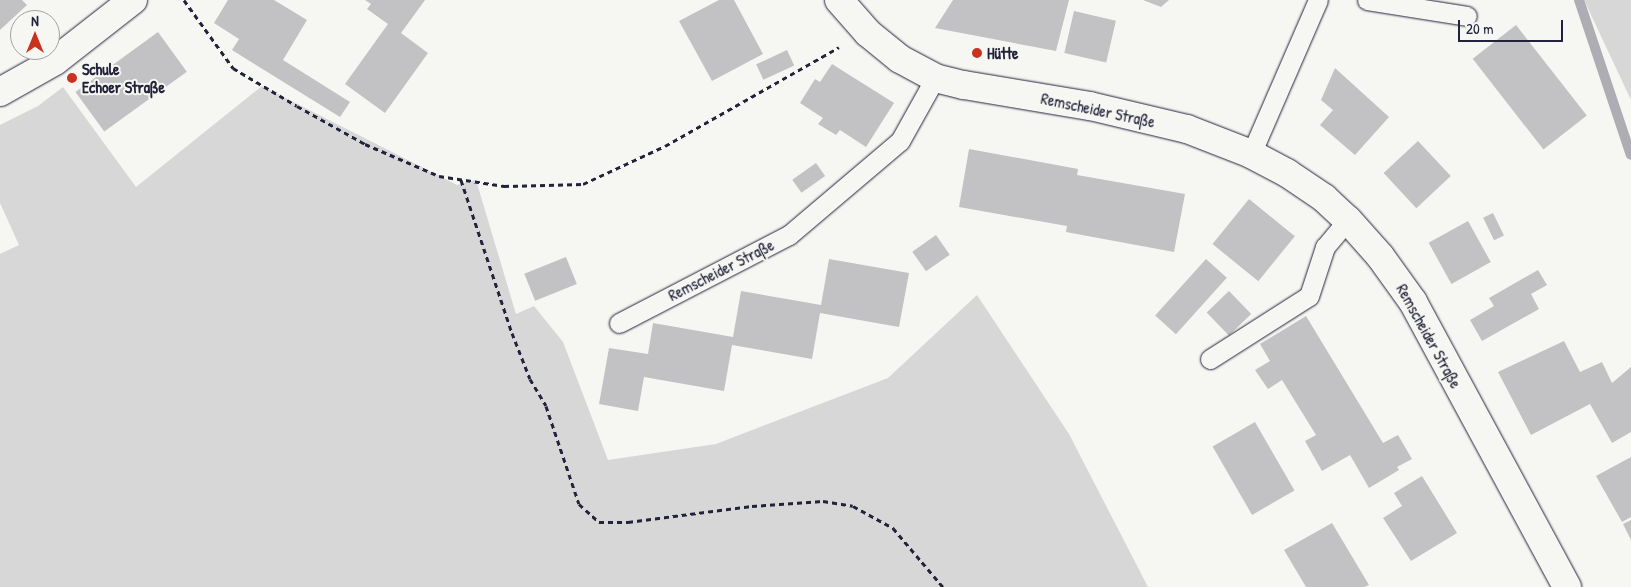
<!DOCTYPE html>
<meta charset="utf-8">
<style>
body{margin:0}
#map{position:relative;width:1631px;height:587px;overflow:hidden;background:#f6f6f2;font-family:"Patrick Hand",sans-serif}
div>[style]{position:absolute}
.green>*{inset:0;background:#d7d7d7}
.stream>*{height:10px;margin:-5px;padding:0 5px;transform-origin:5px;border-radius:5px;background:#adadb3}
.building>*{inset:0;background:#c2c2c4;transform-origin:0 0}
.path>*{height:3px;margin-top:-1.5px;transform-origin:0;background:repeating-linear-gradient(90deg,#22223b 0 5px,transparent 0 9px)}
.roads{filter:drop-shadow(0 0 1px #22223b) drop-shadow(0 0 1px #22223b)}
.lane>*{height:19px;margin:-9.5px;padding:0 9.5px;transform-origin:9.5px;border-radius:9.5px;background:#f6f6f2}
.secondary>*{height:28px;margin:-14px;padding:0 14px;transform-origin:14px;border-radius:14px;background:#f6f6f2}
.dots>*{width:14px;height:14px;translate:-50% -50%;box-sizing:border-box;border:2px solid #f6f6f2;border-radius:50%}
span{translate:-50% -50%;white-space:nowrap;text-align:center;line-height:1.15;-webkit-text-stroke:4px #f6f6f2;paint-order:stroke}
.poi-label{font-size:16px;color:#22223b;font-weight:700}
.left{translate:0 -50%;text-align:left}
.street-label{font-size:16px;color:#22223b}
.north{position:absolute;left:10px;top:10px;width:50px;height:50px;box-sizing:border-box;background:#f6f6f2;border:1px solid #a1a1a9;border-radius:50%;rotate:0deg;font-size:14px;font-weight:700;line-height:20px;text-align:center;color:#22223b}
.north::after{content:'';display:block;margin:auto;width:18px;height:22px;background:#c8321e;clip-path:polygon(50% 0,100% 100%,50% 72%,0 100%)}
.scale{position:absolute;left:1458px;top:20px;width:105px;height:22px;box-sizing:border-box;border:2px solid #22223b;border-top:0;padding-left:6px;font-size:15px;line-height:18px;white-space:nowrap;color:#22223b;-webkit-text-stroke:4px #f6f6f2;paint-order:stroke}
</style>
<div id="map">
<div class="green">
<div style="clip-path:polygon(1584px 0,1631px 0,1631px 100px)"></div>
<div style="clip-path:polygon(262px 86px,457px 185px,476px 180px,516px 314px,534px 306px,563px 342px,608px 460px,716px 444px,888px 378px,977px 295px,1069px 434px,1148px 587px,0 587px,0 254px,19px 245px,0 203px,0 125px,38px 106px,63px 87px,136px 187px)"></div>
</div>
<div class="stream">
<div style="left:1579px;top:0;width:163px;rotate:71.5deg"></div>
</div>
<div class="building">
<div style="clip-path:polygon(0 0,22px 0,27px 5px,0 30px)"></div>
<div style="clip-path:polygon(228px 0,274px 0,307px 20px,283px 60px,350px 102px,340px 117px,232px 50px,239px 39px,214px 23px)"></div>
<div style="clip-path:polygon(365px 0,425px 0,401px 33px,428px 53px,385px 113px,345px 84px,388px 24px,367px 9px,371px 4px)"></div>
<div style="clip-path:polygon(719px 0,734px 0,763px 54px,712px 81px,679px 21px)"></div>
<div style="clip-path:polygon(953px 0,1069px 0,1056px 51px,935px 28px)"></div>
<div style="clip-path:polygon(1143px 0,1169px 0,1161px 7px)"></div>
<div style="left:1074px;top:11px;width:43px;height:43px;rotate:13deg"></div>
<div style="left:1516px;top:25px;width:115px;height:55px;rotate:52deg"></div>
<div style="left:158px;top:32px;width:49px;height:102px;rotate:54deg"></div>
<div style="left:787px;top:50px;width:17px;height:34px;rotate:65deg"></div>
<div style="clip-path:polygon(832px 64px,894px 103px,866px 147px,840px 130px,836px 135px,818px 124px,823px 118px,800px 103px,815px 79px,820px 82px)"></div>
<div style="clip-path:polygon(1335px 68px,1389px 117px,1355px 155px,1320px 125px,1333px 110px,1321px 100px)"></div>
<div style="left:1418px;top:141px;width:48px;height:47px;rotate:47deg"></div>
<div style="clip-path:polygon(969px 149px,1078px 169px,1077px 175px,1185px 194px,1174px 252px,1066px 232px,1067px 226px,959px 207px)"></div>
<div style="left:816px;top:163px;width:16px;height:29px;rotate:55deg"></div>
<div style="left:1249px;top:199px;width:59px;height:58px;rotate:39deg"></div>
<div style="left:1493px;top:213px;width:25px;height:11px;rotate:64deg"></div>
<div style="left:1468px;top:221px;width:47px;height:45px;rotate:61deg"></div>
<div style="left:936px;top:235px;width:24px;height:29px;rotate:55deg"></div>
<div style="left:566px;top:257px;width:29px;height:45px;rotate:68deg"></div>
<div style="clip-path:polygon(829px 259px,909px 273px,899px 327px,820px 313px,812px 359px,732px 345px,724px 391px,644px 377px,638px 411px,599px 404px,609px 348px,648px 354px,653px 323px,733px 337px,741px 291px,821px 305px)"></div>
<div style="left:1206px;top:259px;width:28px;height:76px;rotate:42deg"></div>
<div style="clip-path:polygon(1538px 270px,1547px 285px,1531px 294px,1539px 309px,1482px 341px,1470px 320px,1494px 306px,1489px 298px)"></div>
<div style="left:1229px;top:291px;width:32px;height:31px;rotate:46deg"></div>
<div style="clip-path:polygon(1306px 316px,1383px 443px,1398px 435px,1412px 459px,1397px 467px,1399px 470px,1369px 488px,1350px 455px,1322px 471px,1305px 441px,1316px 435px,1282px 380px,1268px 389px,1255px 370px,1270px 361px,1260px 344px)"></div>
<div style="clip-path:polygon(1564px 341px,1580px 372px,1602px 362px,1612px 383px,1631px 367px,1631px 432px,1612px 443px,1590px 404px,1531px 435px,1498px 372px)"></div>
<div style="left:1255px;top:422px;width:79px;height:49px;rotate:60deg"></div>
<div style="clip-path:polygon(1631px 457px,1631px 517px,1622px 522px,1596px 476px)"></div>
<div style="clip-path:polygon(1422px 476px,1457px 533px,1411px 561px,1383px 518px,1402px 506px,1394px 493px)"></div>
<div style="clip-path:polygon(1631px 520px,1631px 540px,1623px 524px)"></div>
<div style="clip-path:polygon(1332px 523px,1369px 585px,1364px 587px,1306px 587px,1284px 550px)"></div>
</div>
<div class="path">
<div style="left:184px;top:0;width:84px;rotate:54.2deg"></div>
<div style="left:233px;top:68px;width:74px;rotate:30.7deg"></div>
<div style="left:297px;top:106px;width:78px;rotate:29.2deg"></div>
<div style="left:365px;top:144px;width:81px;rotate:23.4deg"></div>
<div style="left:439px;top:176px;width:66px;rotate:8.7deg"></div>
<div style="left:504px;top:186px;width:79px;rotate:-1.5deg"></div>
<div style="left:583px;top:184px;width:90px;rotate:-24.9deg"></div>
<div style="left:665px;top:146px;width:200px;rotate:-29.6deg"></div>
<div style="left:461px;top:180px;width:161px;rotate:71.6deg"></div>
<div style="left:512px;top:333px;width:49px;rotate:68.6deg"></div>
<div style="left:530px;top:379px;width:31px;rotate:59deg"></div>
<div style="left:546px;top:406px;width:103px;rotate:71.4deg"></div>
<div style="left:579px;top:504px;width:27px;rotate:42deg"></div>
<div style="left:599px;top:522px;width:29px"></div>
<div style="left:628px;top:522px;width:125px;rotate:-7.4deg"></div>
<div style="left:752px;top:506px;width:71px;rotate:-4deg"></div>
<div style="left:823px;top:501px;width:30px;rotate:9deg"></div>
<div style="left:853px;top:506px;width:46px;rotate:28.8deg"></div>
<div style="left:893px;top:528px;width:77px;rotate:49.7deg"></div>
</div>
<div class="roads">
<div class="lane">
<div style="left:1367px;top:0;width:101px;rotate:9.1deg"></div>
<div style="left:1251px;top:154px;width:168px;rotate:-66.5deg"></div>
<div style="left:619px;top:323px;width:191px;rotate:-27.4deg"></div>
<div style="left:789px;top:235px;width:145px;rotate:-40.3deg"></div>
<div style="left:900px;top:141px;width:72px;rotate:-60.9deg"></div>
<div style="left:1210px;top:359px;width:117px;rotate:-32.5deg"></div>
<div style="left:1309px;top:296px;width:52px;rotate:-71.9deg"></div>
<div style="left:1325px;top:247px;width:35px;rotate:-50deg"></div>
</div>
<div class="secondary">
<div style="left:839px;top:0;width:44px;rotate:48.7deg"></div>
<div style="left:868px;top:33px;width:41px;rotate:39.1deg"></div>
<div style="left:900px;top:59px;width:40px;rotate:28deg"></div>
<div style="left:935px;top:78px;width:30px;rotate:14deg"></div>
<div style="left:964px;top:85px;width:128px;rotate:9.5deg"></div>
<div style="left:1090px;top:106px;width:100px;rotate:13.3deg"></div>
<div style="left:1187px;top:129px;width:69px;rotate:21.3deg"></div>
<div style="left:1251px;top:154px;width:41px;rotate:27.8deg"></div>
<div style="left:1287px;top:173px;width:45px;rotate:34deg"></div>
<div style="left:1324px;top:198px;width:33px;rotate:43deg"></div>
<div style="left:1348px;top:220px;width:48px;rotate:48.4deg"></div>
<div style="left:1380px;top:256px;width:57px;rotate:54.3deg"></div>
<div style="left:1413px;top:302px;width:324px;rotate:61.6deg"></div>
<div style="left:0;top:92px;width:63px;rotate:-29.4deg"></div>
<div style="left:55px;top:61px;width:99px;rotate:-38deg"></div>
</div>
</div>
<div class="dots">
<div style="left:977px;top:53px;background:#c8321e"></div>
<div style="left:72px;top:78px;background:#c8321e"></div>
</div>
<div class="poi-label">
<span class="left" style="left:987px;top:53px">Hütte</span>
<span class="left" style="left:82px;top:78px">Schule<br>Echoer Straße</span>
</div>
<div class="street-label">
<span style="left:1098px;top:110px;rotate:12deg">Remscheider Straße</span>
<span style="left:721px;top:270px;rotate:-27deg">Remscheider Straße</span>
<span style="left:1429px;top:336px;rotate:61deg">Remscheider Straße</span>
</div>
<div class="north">N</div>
<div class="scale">20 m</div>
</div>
